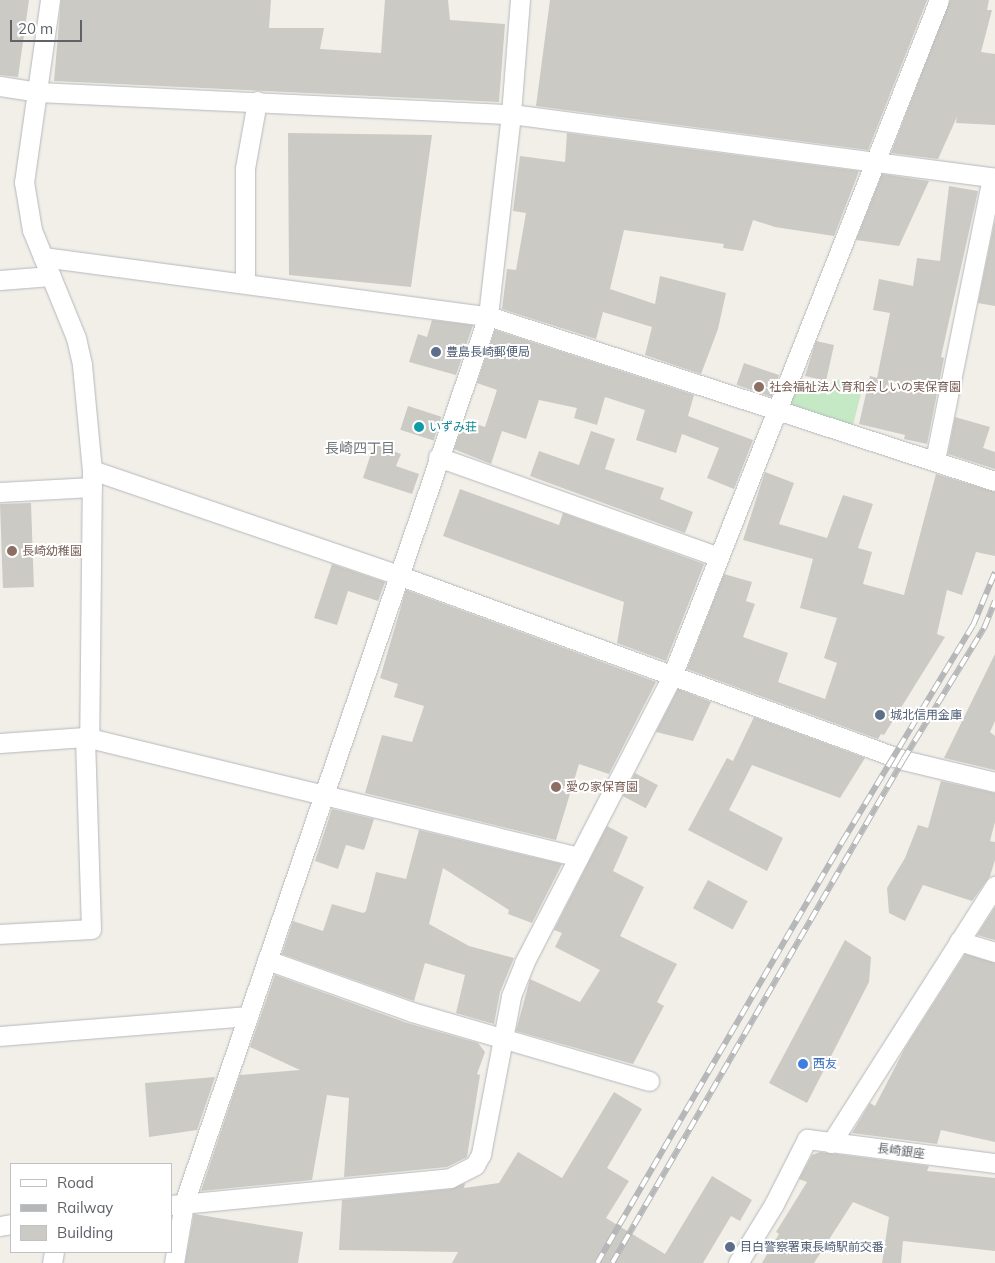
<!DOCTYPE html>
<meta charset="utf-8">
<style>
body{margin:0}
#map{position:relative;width:995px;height:1263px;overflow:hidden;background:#f1efe8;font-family:Mulish,"Noto Sans JP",sans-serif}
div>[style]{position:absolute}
.green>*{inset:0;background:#c5e8c5}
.building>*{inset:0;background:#cccac5;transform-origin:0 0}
.roads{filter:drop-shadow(0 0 1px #b5b8bc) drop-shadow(0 0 1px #b5b8bc)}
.street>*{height:19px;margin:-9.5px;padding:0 9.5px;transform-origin:9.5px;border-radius:9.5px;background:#fff}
.rail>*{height:5.5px;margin-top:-2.75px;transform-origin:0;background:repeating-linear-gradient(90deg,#fff 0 11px,#b6b7b8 0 22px);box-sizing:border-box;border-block:1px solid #b6b7b8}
.dots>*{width:14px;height:14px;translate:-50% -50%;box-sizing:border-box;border:2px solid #fff;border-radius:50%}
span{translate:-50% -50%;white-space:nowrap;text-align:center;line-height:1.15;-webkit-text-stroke:4px #fff;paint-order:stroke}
.service-label{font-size:12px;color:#4e5e75}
.left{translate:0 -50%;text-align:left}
.education-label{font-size:12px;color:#785e54}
.culture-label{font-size:12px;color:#0d838f}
.shop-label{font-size:12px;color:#366cbe}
.street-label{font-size:12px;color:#5f6368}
.neighbourhood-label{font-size:14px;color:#70757a}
.legend{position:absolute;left:10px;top:1163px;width:162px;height:90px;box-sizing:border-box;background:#fff;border:1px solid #bfc1c3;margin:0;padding:6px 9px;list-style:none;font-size:15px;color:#5f6368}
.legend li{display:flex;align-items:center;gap:10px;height:25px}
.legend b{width:25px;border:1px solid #bfc1c3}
.scale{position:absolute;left:10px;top:20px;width:72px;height:22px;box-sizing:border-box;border:2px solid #5f6368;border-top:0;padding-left:6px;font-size:15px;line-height:18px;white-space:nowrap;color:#5f6368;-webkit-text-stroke:4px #fff;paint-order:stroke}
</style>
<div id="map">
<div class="green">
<div style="clip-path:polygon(796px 379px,833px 387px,836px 379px,863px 386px,853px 425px,789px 407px,786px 402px)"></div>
</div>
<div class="building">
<div style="clip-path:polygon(0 0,29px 0,18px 77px,0 75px)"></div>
<div style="clip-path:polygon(61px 0,271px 0,269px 28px,324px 28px,320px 49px,381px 53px,385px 0,448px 0,450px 20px,505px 24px,499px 102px,54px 81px)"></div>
<div style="clip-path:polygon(550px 0,927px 0,868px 150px,536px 106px)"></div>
<div style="clip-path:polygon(950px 0,989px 0,987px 10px,992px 10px,981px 52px,995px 54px,995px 125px,956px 123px,957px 117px,938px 159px,891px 153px)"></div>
<div style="clip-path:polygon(288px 133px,432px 135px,411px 287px,289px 275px)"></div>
<div style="clip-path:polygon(567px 133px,859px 171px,834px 236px,775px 227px,753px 220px,743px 251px,723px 248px,724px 244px,624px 230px,610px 289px,655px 304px,660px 276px,726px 293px,718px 329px,701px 374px,645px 355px,652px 327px,603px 312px,596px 339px,502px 309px,507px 269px,516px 270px,526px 213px,513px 211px,520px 156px,565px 162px)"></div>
<div style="clip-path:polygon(882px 174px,929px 181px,899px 246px,856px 240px)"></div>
<div style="clip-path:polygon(949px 186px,978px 191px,941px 357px,944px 358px,927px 444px,904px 439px,905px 435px,859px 424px,870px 376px,877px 378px,890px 313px,873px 310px,879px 279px,913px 286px,917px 258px,940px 261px)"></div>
<div style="clip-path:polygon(995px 220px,995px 306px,978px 303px)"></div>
<div style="clip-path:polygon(432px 320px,473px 325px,456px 375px,409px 362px,418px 334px,427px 337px)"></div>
<div style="clip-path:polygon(495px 330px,694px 395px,688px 416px,753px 440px,734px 489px,707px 478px,719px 448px,682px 434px,676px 453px,636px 440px,645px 410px,605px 397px,597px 425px,574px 418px,577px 408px,539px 400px,526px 439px,502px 431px,491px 464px,454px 449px,463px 424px,472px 427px,473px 423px,485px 427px,497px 390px,477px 383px)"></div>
<div style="clip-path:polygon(816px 341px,834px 345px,826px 381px,805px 376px)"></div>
<div style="left:744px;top:363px;width:37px;height:23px;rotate:19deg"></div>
<div style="left:408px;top:406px;width:35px;height:25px;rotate:18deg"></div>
<div style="clip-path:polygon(955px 417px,990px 427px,983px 448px,995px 452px,995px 469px,948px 454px)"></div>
<div style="clip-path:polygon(591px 431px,615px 439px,605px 469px,664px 488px,660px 499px,693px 512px,685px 533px,530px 476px,539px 451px,579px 465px)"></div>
<div style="clip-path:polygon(374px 444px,401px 454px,396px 466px,419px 474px,412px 494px,363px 478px)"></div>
<div style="clip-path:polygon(765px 472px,794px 483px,779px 524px,827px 538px,843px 495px,873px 504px,858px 548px,872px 552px,863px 584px,904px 595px,936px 474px,995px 492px,995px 556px,976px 552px,962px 595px,947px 590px,937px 634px,945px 637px,884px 735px,881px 734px,878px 739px,687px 669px,724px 574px,752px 582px,746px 601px,755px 604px,743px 637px,788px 653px,778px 682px,825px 699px,837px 663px,824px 658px,837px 618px,800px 608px,813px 559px,743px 540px)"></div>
<div style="clip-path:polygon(460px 489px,559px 525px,563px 513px,704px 564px,666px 661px,617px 643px,624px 602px,443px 536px)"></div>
<div style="left:31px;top:503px;width:84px;height:31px;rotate:88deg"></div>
<div style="clip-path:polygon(332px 564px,385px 582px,378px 601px,348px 591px,337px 625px,314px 618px)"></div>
<div style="clip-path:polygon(406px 590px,656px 682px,609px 774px,579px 764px,556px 840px,365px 793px,382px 735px,412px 742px,424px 706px,394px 697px,398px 684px,380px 678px)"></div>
<div style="clip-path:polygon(995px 654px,995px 721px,990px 732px,995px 736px,995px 770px,944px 758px)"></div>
<div style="clip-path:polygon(678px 689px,711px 702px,693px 741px,656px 732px)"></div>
<div style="clip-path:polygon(754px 717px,865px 758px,840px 798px,752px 765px,729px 810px,783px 838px,767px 871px,688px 830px,727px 758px,733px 761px)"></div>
<div style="left:635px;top:773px;width:26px;height:26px;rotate:28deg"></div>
<div style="clip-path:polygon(941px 781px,995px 793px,995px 822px,990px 841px,995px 842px,995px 860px,990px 876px,972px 901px,923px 885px,905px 921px,889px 913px,887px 888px,905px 858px,918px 825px,928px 828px)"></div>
<div style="clip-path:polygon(332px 809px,374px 819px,364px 850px,346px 845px,338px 869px,315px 861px)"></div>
<div style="clip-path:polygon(607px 826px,628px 837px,613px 871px,644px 887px,620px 936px,677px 964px,657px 1002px,664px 1006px,633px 1064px,516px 1031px,530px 979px,580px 1002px,600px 970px,555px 947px,562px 933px,554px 930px)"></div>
<div style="clip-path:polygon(419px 830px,562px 864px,532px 923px,508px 914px,509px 910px,443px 868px,429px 924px,469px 946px,514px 958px,500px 992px,494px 1024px,456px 1013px,465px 975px,425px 963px,414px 1001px,282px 954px,293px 921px,323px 931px,332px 904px,363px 913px,366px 911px,376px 872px,406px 879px)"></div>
<div style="left:708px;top:880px;width:45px;height:32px;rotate:28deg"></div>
<div style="clip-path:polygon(995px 907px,995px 940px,977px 935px)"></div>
<div style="clip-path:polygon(845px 940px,871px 957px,869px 982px,807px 1103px,769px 1083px)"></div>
<div style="clip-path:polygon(965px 954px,995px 963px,995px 1142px,941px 1130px,937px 1144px,852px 1133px,870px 1103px,875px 1106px,905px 1048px)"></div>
<div style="clip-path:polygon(275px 975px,407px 1023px,478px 1043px,485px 1052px,477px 1074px,480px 1075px,467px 1157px,447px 1167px,344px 1177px,349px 1098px,327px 1095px,312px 1180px,201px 1191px,240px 1075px,300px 1070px,250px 1047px)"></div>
<div style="clip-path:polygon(215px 1077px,197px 1130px,149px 1137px,145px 1083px)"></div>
<div style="clip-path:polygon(614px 1092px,642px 1109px,607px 1168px,629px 1181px,606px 1218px,665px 1254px,712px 1176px,752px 1200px,740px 1221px,731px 1216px,703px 1263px,452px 1263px,458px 1252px,339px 1250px,342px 1200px,451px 1189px,465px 1183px,464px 1188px,499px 1183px,518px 1152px,562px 1178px)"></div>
<div style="clip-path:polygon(820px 1152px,929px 1166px,927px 1171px,995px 1178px,995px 1251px,903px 1241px,901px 1263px,882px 1263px,889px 1217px,853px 1202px,814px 1263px,762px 1263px,779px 1234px,776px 1232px,807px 1182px,799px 1179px,812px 1155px)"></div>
<div style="clip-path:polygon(194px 1214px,303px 1232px,298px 1263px,185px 1263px)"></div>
</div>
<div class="roads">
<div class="street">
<div style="left:50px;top:0;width:184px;rotate:98.1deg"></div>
<div style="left:24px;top:182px;width:49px;rotate:80.5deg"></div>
<div style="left:32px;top:230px;width:117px;rotate:67.8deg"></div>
<div style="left:76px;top:338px;width:28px;rotate:77deg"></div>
<div style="left:82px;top:365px;width:105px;rotate:84.6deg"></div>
<div style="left:92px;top:470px;width:269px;rotate:90.6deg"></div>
<div style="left:0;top:86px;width:38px;rotate:9deg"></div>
<div style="left:38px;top:92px;width:474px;rotate:2.7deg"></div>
<div style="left:511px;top:114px;width:488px;rotate:7.5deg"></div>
<div style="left:43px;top:257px;width:449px;rotate:7.6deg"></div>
<div style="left:488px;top:316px;width:533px;rotate:18.03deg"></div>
<div style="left:0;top:280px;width:51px;rotate:-4.5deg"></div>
<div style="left:245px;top:283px;width:115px;rotate:-90deg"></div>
<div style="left:245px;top:168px;width:68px;rotate:-79.8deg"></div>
<div style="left:438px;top:457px;width:298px;rotate:19.6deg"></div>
<div style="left:935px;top:460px;width:288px;rotate:-78.6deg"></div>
<div style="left:92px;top:470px;width:324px;rotate:18.9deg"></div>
<div style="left:398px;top:575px;width:538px;rotate:20.12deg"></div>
<div style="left:903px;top:760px;width:95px;rotate:13.4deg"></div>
<div style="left:0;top:492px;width:92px;rotate:-3.1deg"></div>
<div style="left:0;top:743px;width:85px;rotate:-4deg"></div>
<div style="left:85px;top:737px;width:508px;rotate:13.65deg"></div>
<div style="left:0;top:934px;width:91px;rotate:-3.1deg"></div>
<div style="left:91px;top:929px;width:192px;rotate:-91.8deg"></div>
<div style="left:959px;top:941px;width:38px;rotate:17deg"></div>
<div style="left:267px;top:960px;width:154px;rotate:19.7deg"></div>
<div style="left:412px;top:1012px;width:247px;rotate:16.2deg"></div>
<div style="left:0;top:1036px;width:249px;rotate:-4.6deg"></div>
<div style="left:831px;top:1143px;width:305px;rotate:-57.5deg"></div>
<div style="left:171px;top:1205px;width:280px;rotate:-5.5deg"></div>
<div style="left:450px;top:1178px;width:28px;rotate:-27deg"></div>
<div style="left:475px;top:1165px;width:13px;rotate:-61deg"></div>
<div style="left:481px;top:1154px;width:161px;rotate:-79.2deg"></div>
<div style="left:511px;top:996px;width:35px;rotate:-68deg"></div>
<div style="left:524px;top:963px;width:323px;rotate:-62.7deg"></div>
<div style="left:672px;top:676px;width:727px;rotate:-68.45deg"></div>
<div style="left:0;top:1226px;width:11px;rotate:-10deg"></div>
<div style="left:52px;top:1263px;width:11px;rotate:-80deg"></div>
<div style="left:174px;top:1263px;width:61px;rotate:-80.5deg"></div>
<div style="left:184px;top:1203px;width:938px;rotate:-71.08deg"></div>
<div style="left:488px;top:316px;width:203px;rotate:-83.5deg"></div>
<div style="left:511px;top:114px;width:114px;rotate:-85.5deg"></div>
<div style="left:738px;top:1263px;width:69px;rotate:-58.6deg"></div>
<div style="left:774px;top:1204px;width:73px;rotate:-63.1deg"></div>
<div style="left:807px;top:1139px;width:190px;rotate:7.3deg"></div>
</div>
</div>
<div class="rail">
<div style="left:597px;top:1263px;width:487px;rotate:-59.8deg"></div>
<div style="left:842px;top:842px;width:253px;rotate:-58.9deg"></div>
<div style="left:973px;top:625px;width:57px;rotate:-67.5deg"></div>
<div style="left:612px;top:1263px;width:581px;rotate:-59.95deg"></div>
<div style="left:903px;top:760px;width:155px;rotate:-58.5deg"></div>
<div style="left:984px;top:628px;width:29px;rotate:-68deg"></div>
</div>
<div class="dots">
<div style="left:436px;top:352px;background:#5c6f8a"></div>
<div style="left:759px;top:387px;background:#8d6e63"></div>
<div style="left:419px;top:427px;background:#0f9aa8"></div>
<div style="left:12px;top:551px;background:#8d6e63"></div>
<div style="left:880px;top:715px;background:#5c6f8a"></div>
<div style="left:556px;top:787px;background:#8d6e63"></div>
<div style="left:803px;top:1064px;background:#3f7fe0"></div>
<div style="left:730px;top:1247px;background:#5c6f8a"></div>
</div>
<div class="service-label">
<span class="left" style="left:446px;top:352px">豊島長崎郵便局</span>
<span class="left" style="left:890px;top:715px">城北信用金庫</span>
<span class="left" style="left:740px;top:1247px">目白警察署東長崎駅前交番</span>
</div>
<div class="education-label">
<span class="left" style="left:769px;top:387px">社会福祉法人育和会しいの実保育園</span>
<span class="left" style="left:22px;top:551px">長崎幼稚園</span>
<span class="left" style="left:566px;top:787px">愛の家保育園</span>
</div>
<div class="culture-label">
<span class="left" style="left:429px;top:427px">いずみ荘</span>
</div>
<div class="shop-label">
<span class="left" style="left:813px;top:1064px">西友</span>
</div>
<div class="street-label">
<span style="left:901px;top:1151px;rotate:7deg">長崎銀座</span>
</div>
<div class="neighbourhood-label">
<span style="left:360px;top:448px">長崎四丁目</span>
</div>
<ul class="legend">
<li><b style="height:6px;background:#fff"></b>Road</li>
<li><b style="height:6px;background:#b6b7b8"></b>Railway</li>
<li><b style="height:14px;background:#cccac5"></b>Building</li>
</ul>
<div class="scale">20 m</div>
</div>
